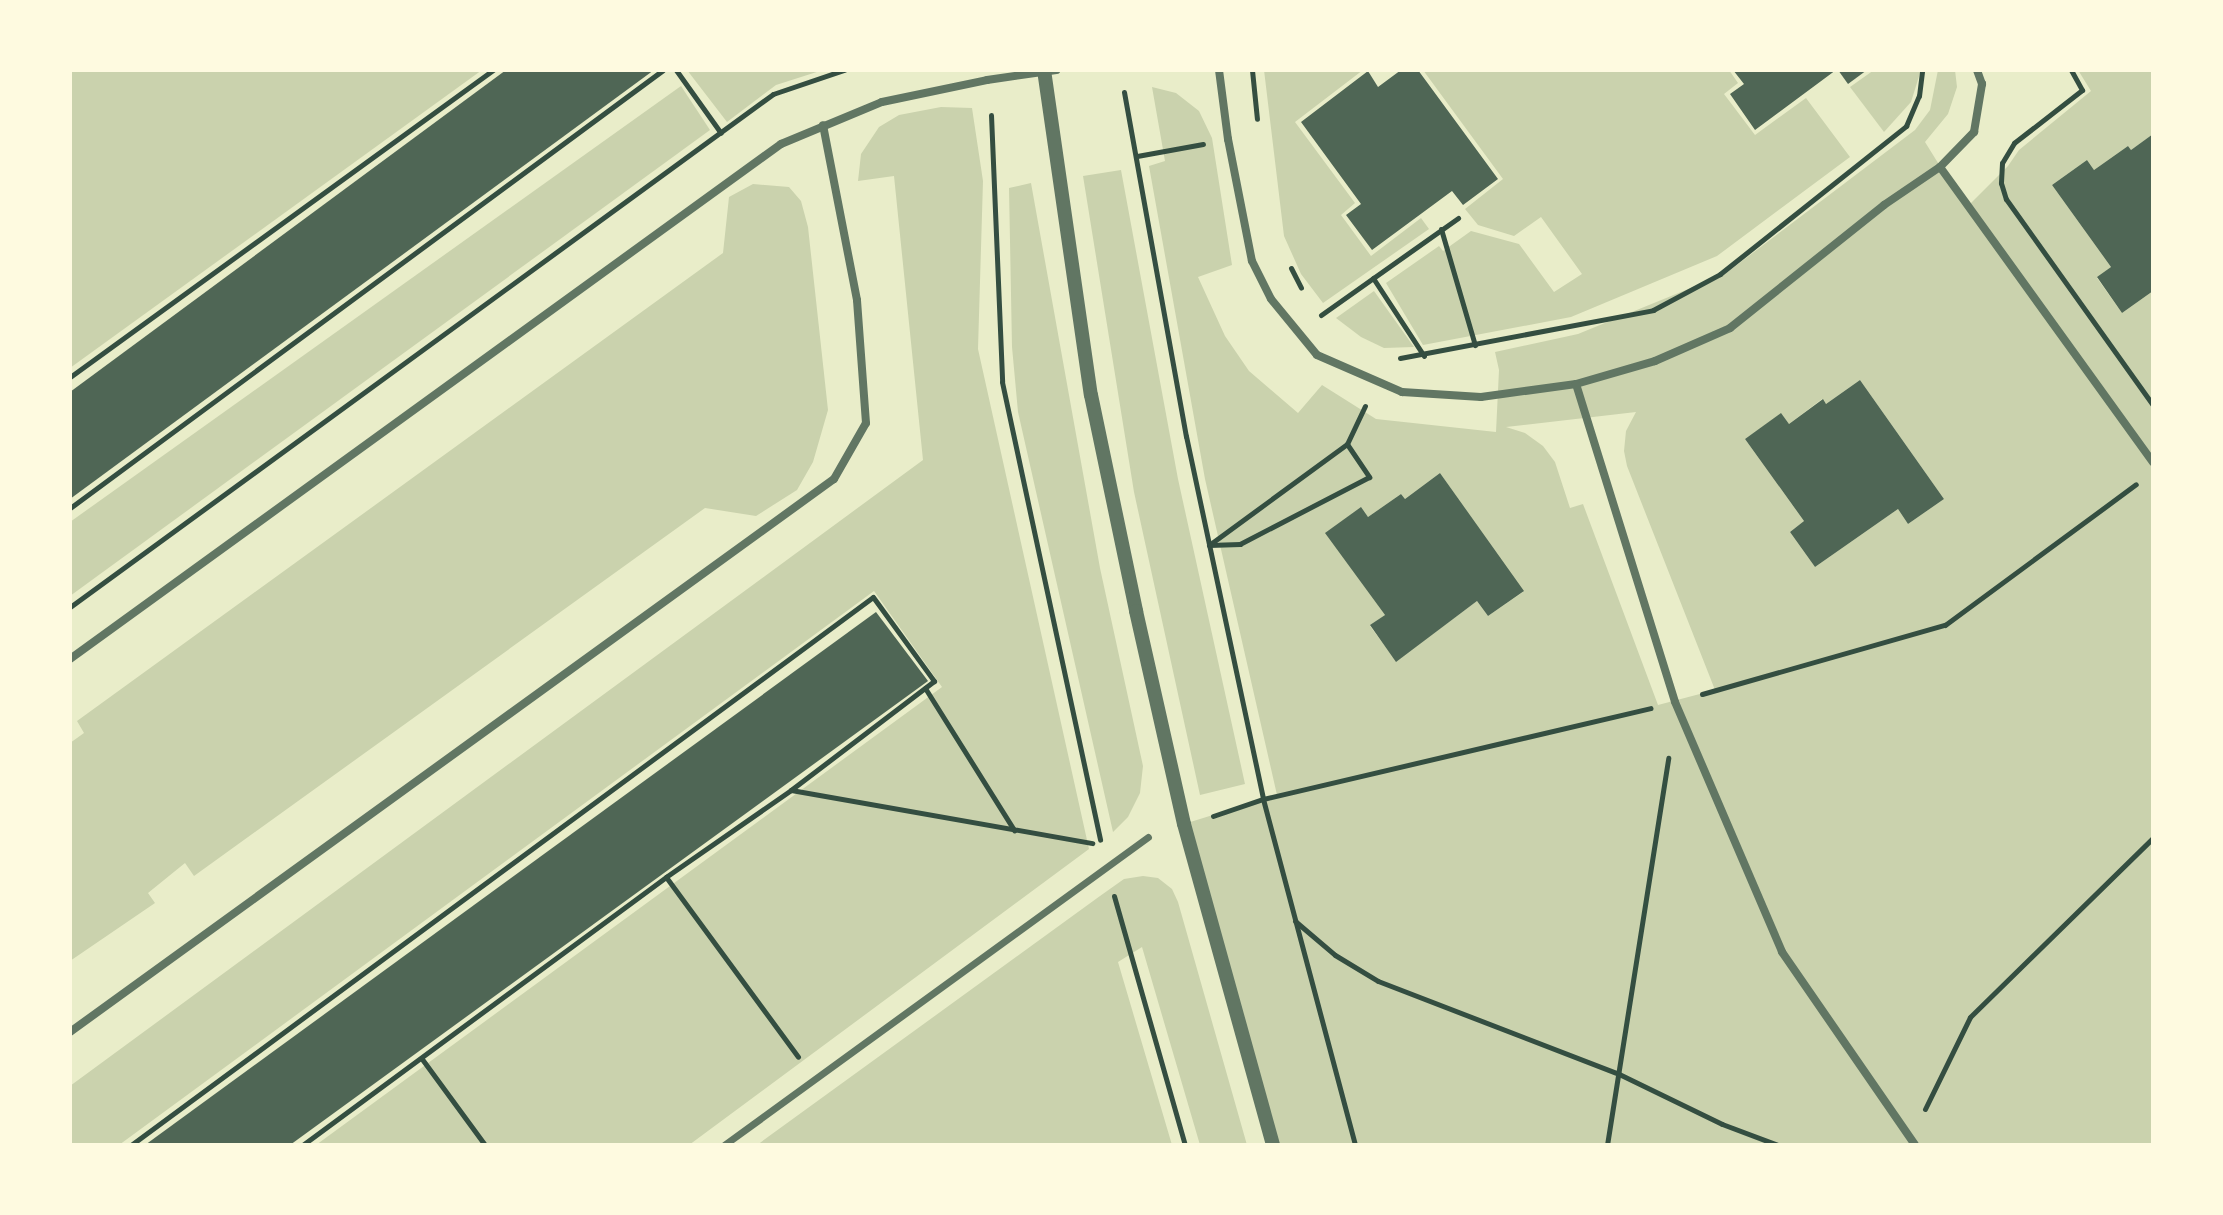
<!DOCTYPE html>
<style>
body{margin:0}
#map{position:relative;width:2223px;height:1215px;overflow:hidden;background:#e9edc9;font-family:"DejaVu Sans",sans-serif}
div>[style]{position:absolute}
.green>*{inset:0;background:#cad2ad}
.building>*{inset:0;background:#4f6655}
.path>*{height:5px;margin:-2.5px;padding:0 2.5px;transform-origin:2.5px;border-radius:2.5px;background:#344e41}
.pedestrian>*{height:7px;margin:-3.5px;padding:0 3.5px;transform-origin:3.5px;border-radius:3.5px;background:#617663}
.minor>*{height:8px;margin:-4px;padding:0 4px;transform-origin:4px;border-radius:4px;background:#617663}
.tertiary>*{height:14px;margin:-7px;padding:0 7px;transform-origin:7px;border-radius:7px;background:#617663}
span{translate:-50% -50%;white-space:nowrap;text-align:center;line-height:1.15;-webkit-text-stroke:6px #fefae0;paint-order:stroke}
.frame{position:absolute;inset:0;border:72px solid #fefae0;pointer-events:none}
</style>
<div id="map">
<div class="green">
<div style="clip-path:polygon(70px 70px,482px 70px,70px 368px)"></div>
<div style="clip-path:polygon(687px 70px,823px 70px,776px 85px,727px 122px)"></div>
<div style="clip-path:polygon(1264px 70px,1363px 70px,1295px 122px,1355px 203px,1341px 215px,1371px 256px,1421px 218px,1429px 229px,1323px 303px,1301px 274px,1284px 236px)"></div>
<div style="clip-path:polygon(1423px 70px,1729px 70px,1738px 83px,1724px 94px,1755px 135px,1806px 98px,1850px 157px,1717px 256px,1571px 317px,1423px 345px,1386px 283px,1439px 246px,1443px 251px,1471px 231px,1519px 244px,1554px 292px,1582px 274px,1541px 217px,1514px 236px,1478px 225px,1465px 209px,1503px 179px)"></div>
<div style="clip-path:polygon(1874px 70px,1921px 70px,1911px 102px,1884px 132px,1850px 87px)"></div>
<div style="clip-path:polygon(evenodd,1938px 70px,1955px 70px,1957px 87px,1948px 114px,1925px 142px,1966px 208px,2008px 166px,2019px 150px,2091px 91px,2078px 70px,2153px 70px,2153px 134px,2131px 150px,2128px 146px,2094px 170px,2087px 160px,2052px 185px,2111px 267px,2097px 278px,2122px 313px,2153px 291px,2153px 1145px,1273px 1145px,1184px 824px,1277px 795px,1205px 479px,1149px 166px,1165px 161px,1152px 87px,1176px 93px,1199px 111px,1212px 138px,1232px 265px,1198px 277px,1225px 336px,1249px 371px,1298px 413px,1322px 385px,1376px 419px,1496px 432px,1499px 370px,1495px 352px,1578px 334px,1725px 274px,1915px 130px,1930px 110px,1938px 70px,1860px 380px,1944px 499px,1908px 524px,1898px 509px,1815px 567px,1790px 532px,1804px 521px,1745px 439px,1781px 414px,1789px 424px,1822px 399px,1826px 404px,1860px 380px,1938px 70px,1636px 412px,1626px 431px,1624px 451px,1627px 466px,1715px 690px,1658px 705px,1583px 504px,1570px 508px,1555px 462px,1543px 446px,1525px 433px,1506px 427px,1636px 412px,1938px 70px,1440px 473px,1523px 592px,1488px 616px,1477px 601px,1396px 661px,1370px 626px,1385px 615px,1326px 533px,1360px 508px,1368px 517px,1401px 494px,1405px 499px,1440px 473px)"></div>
<div style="clip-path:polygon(681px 86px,710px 130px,70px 596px,70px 522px)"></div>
<div style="clip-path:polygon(941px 107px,972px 108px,983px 181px,978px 349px,1089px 849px,689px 1145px,316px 1145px,942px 687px,874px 591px,119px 1145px,70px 1145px,70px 1086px,923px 460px,894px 176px,858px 181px,861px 154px,879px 127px,899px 115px)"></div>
<div style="clip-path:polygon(1121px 170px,1178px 479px,1245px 784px,1200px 795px,1134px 492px,1083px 176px)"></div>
<div style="clip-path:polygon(1031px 183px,1100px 568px,1143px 766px,1140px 793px,1128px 817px,1113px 832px,1018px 412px,1012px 347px,1009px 188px)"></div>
<div style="clip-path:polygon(753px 184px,789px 187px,801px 201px,808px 227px,828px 410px,813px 462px,797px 490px,756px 516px,705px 508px,194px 876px,185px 863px,148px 893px,155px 903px,70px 961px,70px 743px,84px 733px,77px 721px,723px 253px,729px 197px)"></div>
<div style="clip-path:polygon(1374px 291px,1414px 347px,1384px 348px,1361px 337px,1336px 318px)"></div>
<div style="clip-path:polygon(1143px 876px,1158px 878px,1172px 889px,1178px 902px,1247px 1145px,1200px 1145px,1142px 947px,1118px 962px,1172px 1145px,757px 1145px,1100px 896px,1124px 879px)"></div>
</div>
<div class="building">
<div style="clip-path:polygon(506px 70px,654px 70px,70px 499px,70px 392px)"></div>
<div style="clip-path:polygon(1401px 70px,1418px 70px,1498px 179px,1463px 205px,1452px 191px,1372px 250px,1346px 215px,1361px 204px,1301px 122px,1368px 71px,1378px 87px)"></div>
<div style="clip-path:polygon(1733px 70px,1836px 70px,1755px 130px,1730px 94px,1744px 84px)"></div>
<div style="clip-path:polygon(1838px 70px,1867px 70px,1848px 84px)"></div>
<div style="clip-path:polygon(2153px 134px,2153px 291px,2122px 313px,2097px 277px,2111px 267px,2052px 185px,2087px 160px,2094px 170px,2128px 146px,2131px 150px)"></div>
<div style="clip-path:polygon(1860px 380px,1944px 499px,1908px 524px,1898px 509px,1815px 567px,1790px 532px,1804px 521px,1745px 439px,1781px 413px,1789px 424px,1823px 399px,1826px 404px)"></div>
<div style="clip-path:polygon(1440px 473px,1524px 591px,1488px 616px,1477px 601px,1396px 662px,1370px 625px,1385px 615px,1325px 533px,1361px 507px,1368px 517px,1401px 494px,1405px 499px)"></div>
<div style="clip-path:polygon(876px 612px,928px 681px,290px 1145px,145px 1145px)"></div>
</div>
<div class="path">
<div style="left:676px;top:70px;width:77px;rotate:54.5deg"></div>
<div style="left:1252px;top:70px;width:49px;rotate:84.2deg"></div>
<div style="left:2071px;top:70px;width:23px;rotate:61deg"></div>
<div style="left:2082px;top:90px;width:86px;rotate:142.1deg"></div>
<div style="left:2014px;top:143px;width:23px;rotate:121deg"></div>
<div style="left:2002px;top:163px;width:20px;rotate:93deg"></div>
<div style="left:2001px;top:183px;width:17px;rotate:73deg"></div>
<div style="left:2006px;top:199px;width:253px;rotate:54.5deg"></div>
<div style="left:1124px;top:92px;width:350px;rotate:79.8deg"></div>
<div style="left:1186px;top:436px;width:371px;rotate:78deg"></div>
<div style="left:1263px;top:799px;width:358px;rotate:75.1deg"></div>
<div style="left:991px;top:115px;width:267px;rotate:87.6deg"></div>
<div style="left:1002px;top:382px;width:468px;rotate:77.9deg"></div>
<div style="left:1137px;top:156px;width:67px;rotate:-10.3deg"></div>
<div style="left:1441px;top:229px;width:121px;rotate:73.7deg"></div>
<div style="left:1291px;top:268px;width:22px;rotate:63deg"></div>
<div style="left:1373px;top:278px;width:93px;rotate:56.8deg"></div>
<div style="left:1321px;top:315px;width:168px;rotate:-35.3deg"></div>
<div style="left:1400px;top:358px;width:258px;rotate:-10.7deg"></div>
<div style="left:1653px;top:310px;width:76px;rotate:-28.2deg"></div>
<div style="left:1720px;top:274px;width:238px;rotate:-38.5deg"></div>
<div style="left:1906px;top:126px;width:33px;rotate:-67deg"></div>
<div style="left:1919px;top:96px;width:26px;rotate:-83deg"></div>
<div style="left:70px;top:377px;width:523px;rotate:-35.97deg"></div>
<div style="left:1347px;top:444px;width:40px;rotate:56deg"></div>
<div style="left:1369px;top:477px;width:145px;rotate:152.6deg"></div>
<div style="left:1240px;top:544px;width:31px;rotate:178deg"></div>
<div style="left:1209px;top:545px;width:171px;rotate:-36.2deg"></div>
<div style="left:1347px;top:444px;width:42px;rotate:-64.7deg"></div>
<div style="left:70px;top:508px;width:737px;rotate:-36.45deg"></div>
<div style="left:70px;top:607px;width:870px;rotate:-36.12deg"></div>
<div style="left:773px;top:94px;width:75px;rotate:-18.7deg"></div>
<div style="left:925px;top:688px;width:168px;rotate:57.9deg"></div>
<div style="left:1702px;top:694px;width:253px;rotate:-15.9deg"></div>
<div style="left:1945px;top:625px;width:237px;rotate:-36.4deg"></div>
<div style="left:791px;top:790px;width:306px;rotate:10deg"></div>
<div style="left:1213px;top:816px;width:53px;rotate:-18.8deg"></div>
<div style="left:1263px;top:799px;width:398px;rotate:-13.2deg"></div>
<div style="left:666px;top:877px;width:223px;rotate:53.7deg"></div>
<div style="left:1114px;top:896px;width:259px;rotate:74.1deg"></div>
<div style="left:1295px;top:921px;width:52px;rotate:40.4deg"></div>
<div style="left:1335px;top:955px;width:50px;rotate:31.2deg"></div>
<div style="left:1378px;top:981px;width:258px;rotate:21.1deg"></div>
<div style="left:1619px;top:1074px;width:114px;rotate:25.9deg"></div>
<div style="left:1722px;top:1124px;width:60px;rotate:20.6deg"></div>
<div style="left:422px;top:1059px;width:107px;rotate:53.8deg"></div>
<div style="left:1925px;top:1109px;width:102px;rotate:-63.9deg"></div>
<div style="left:1970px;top:1017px;width:256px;rotate:-44.4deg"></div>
<div style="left:131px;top:1145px;width:922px;rotate:-36.45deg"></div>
<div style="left:873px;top:597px;width:104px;rotate:54deg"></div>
<div style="left:934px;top:681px;width:180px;rotate:142.7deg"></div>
<div style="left:791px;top:790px;width:152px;rotate:145.2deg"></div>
<div style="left:666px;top:877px;width:452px;rotate:143.6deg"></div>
<div style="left:1607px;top:1145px;width:392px;rotate:-81deg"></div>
</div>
<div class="pedestrian">
<div style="left:724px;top:1145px;width:524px;rotate:-36deg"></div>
</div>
<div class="minor">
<div style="left:1219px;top:70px;width:70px;rotate:82.6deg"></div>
<div style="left:1228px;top:139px;width:124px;rotate:78.9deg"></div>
<div style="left:1252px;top:261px;width:42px;rotate:63.4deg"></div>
<div style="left:1271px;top:299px;width:72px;rotate:50.6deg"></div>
<div style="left:1317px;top:355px;width:93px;rotate:23.5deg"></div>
<div style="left:1402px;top:392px;width:79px;rotate:3.6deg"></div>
<div style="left:1481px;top:397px;width:96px;rotate:-7.8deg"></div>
<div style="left:1576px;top:384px;width:82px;rotate:-16.2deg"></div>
<div style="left:1655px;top:361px;width:82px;rotate:-23.7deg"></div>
<div style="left:1730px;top:328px;width:197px;rotate:-38.6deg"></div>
<div style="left:1884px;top:205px;width:68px;rotate:-34.2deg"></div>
<div style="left:1940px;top:167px;width:49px;rotate:-45.8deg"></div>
<div style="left:1974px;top:132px;width:49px;rotate:-80.5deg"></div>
<div style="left:1982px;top:84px;width:15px;rotate:-110deg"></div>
<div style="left:1940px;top:167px;width:364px;rotate:54.2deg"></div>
<div style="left:1576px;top:384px;width:333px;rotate:72.7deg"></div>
<div style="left:1675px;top:702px;width:272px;rotate:66.8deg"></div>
<div style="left:1782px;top:952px;width:234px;rotate:55.4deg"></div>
<div style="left:70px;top:659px;width:878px;rotate:-35.92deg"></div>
<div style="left:781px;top:144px;width:109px;rotate:-22.6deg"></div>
<div style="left:882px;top:102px;width:107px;rotate:-11.8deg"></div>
<div style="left:987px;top:80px;width:70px;rotate:-8.2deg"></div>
<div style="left:70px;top:1032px;width:943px;rotate:-35.9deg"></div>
<div style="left:834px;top:479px;width:64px;rotate:-60.3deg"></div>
<div style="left:866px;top:423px;width:123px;rotate:-94.2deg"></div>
<div style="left:857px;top:300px;width:178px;rotate:-101deg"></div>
</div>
<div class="tertiary">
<div style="left:1044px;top:70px;width:328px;rotate:81.8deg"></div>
<div style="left:1091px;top:395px;width:221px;rotate:78.2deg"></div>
<div style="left:1136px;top:611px;width:218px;rotate:77.3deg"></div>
<div style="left:1184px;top:824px;width:333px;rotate:74.5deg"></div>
</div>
<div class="frame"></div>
</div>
